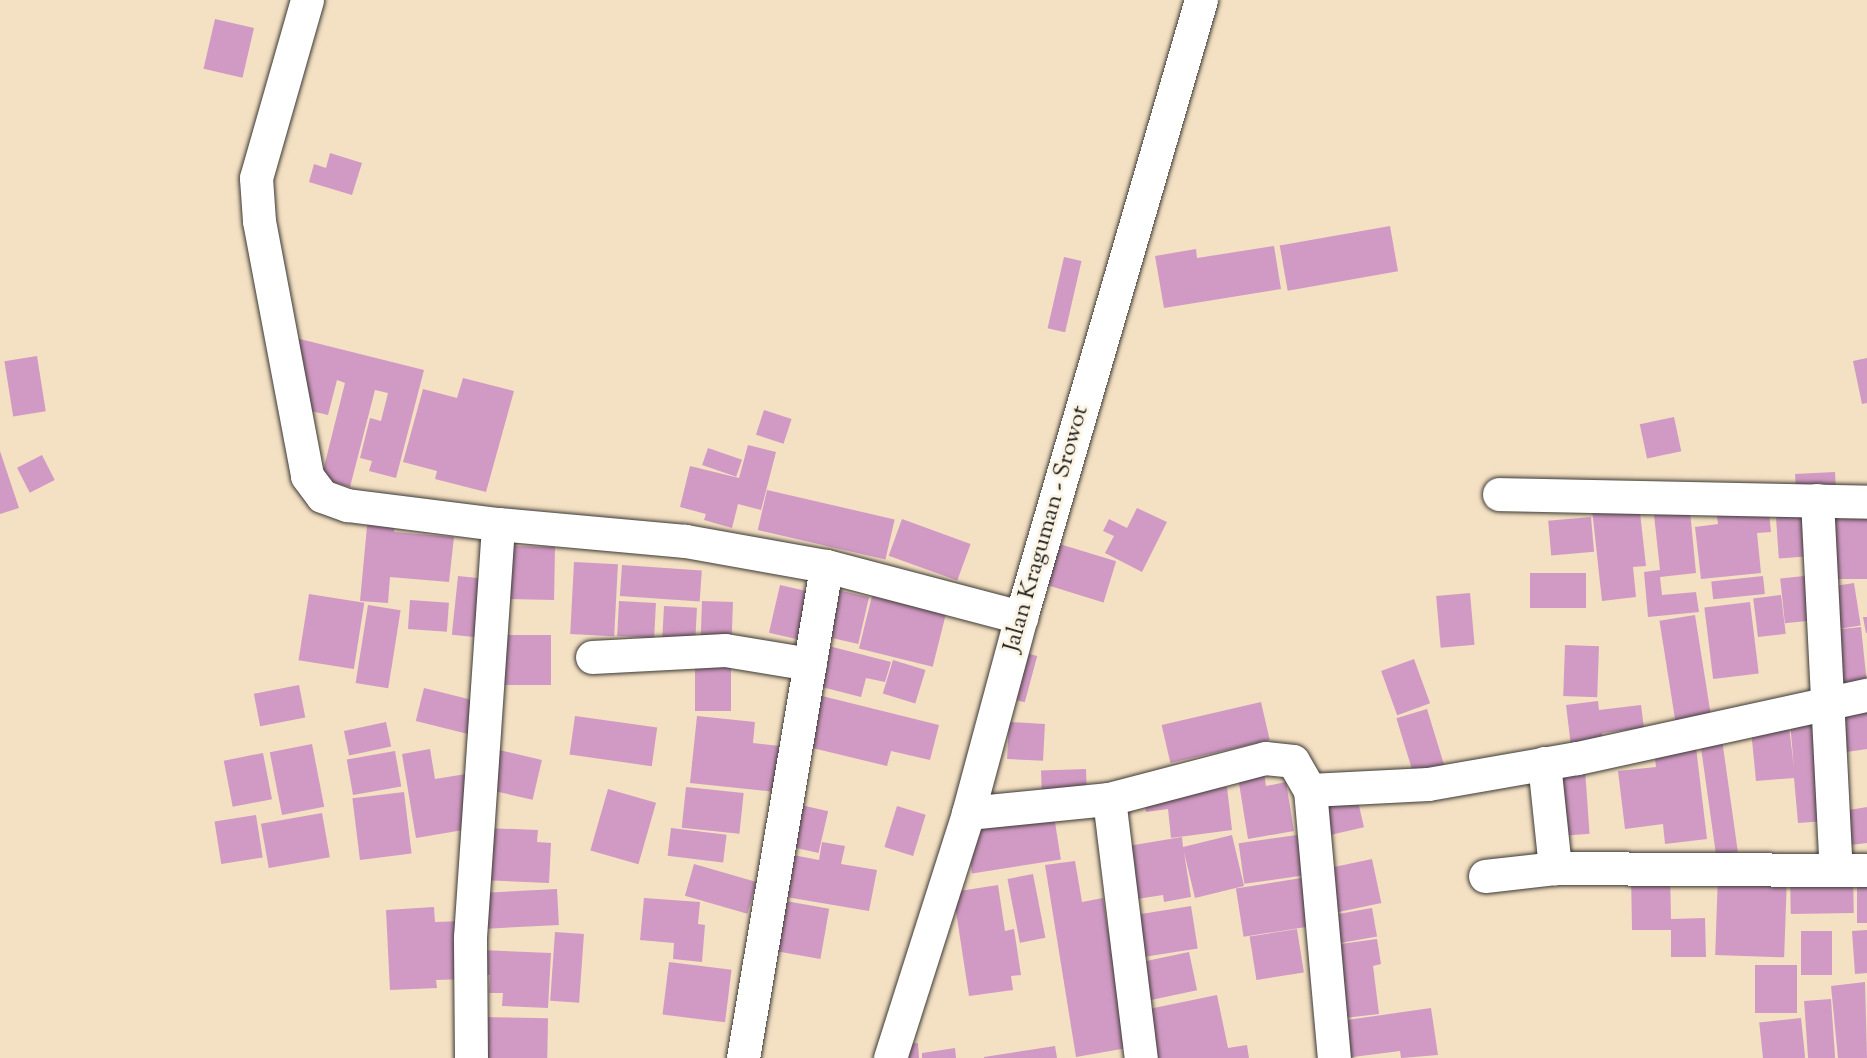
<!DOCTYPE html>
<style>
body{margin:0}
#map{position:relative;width:1867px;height:1058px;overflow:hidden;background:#f4e0c3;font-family:"Sorts Mill Goudy",serif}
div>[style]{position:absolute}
.building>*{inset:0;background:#d19ac4;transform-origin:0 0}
.roads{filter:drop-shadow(0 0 2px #3c3935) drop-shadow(0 0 2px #3c3935)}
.minor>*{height:33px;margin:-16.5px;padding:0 16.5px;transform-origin:16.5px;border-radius:16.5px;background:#fff}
span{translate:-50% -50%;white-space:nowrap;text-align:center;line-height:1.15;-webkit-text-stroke:6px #fcf5e5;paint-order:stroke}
.street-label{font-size:24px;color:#1c1c1c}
</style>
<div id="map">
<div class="building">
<div style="left:215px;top:19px;width:40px;height:51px;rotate:13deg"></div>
<div style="clip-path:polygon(330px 153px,362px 163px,352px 195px,309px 182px,314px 164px,326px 168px)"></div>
<div style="left:1390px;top:226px;width:46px;height:112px;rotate:80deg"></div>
<div style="clip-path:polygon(1274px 246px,1281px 289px,1164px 308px,1155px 256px,1196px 249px,1197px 258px)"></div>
<div style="left:1064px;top:257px;width:18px;height:73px;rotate:13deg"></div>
<div style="clip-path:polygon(296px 338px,424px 370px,396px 478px,369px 471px,372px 461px,360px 458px,370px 418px,381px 421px,388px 393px,375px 390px,350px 487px,321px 479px,345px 383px,337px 380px,328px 415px,294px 407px)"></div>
<div style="left:37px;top:356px;width:56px;height:33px;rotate:81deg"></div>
<div style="clip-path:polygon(1867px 358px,1867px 403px,1862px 404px,1853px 361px)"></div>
<div style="clip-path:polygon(463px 378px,514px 391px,486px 492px,435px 479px,437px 471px,403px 462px,423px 389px,457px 398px)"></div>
<div style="left:764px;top:410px;width:29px;height:26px;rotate:18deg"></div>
<div style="left:1674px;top:417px;width:35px;height:35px;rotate:78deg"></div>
<div style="clip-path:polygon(748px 445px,776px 452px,761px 510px,738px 504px,732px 528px,704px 520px,706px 514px,680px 507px,690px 466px,739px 478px)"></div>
<div style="left:708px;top:448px;width:36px;height:18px;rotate:19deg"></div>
<div style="clip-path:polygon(0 451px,19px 508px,0 514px)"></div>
<div style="left:42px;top:455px;width:28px;height:28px;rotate:63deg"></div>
<div style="left:1835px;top:472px;width:18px;height:40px;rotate:87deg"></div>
<div style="left:767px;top:490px;width:131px;height:41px;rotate:13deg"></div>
<div style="left:1812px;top:502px;width:54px;height:37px;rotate:86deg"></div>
<div style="clip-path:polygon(1768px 503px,1771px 532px,1757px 533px,1761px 573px,1701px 579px,1695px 527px,1718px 524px,1716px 509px)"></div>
<div style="clip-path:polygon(1639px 504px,1646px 566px,1633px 567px,1636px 597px,1602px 601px,1592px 509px)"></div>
<div style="clip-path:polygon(1137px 508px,1167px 522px,1142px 572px,1105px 553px,1114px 536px,1103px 531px,1109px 519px,1127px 528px)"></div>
<div style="clip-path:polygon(1690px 511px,1696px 573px,1660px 577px,1662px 595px,1696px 592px,1699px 612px,1648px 617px,1644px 572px,1660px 570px,1654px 515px)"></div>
<div style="clip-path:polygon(368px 516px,395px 518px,394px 532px,454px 537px,449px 582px,390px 577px,388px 603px,360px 601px)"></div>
<div style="left:1591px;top:517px;width:35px;height:43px;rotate:85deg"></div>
<div style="left:902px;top:519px;width:73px;height:39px;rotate:20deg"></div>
<div style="left:1867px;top:519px;width:60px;height:46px;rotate:90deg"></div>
<div style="left:1053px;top:542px;width:66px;height:43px;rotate:17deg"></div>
<div style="left:503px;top:546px;width:52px;height:53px;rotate:1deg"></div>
<div style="left:574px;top:562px;width:44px;height:72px;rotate:3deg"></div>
<div style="left:622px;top:565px;width:80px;height:31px;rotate:4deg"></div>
<div style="left:1586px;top:573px;width:35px;height:56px;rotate:90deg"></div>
<div style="left:1814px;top:575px;width:45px;height:34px;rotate:84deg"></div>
<div style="left:458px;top:576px;width:27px;height:59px;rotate:6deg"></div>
<div style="left:1763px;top:576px;width:18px;height:52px;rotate:84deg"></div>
<div style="left:1854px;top:583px;width:43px;height:26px;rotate:81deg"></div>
<div style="left:780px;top:585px;width:36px;height:49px;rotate:13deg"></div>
<div style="left:833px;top:589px;width:37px;height:48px;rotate:13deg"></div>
<div style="left:1470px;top:593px;width:52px;height:34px;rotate:85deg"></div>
<div style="left:309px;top:594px;width:56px;height:67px;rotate:9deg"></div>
<div style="left:1781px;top:595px;width:39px;height:28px;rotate:83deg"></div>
<div style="left:872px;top:596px;width:76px;height:54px;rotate:14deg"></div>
<div style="left:410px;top:600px;width:39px;height:29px;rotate:4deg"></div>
<div style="left:619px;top:601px;width:37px;height:35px;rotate:3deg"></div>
<div style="left:702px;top:601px;width:31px;height:44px;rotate:2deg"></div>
<div style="left:1750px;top:602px;width:72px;height:46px;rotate:83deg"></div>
<div style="left:368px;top:605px;width:33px;height:79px;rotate:9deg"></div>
<div style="left:664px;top:606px;width:33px;height:38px;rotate:3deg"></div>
<div style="left:1695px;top:615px;width:101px;height:36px;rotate:81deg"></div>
<div style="clip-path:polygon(1863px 617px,1867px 617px,1867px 633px,1866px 633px)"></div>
<div style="left:1861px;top:627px;width:61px;height:33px;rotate:84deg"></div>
<div style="left:494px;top:635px;width:57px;height:50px"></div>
<div style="clip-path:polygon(821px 644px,891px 662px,885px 682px,866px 678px,861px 697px,810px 684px)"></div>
<div style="left:1565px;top:645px;width:34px;height:51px;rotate:2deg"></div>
<div style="left:1015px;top:650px;width:23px;height:48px;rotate:15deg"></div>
<div style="left:695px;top:654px;width:36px;height:57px"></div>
<div style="left:1414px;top:659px;width:47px;height:35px;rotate:70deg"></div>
<div style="left:893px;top:660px;width:34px;height:35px;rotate:17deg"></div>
<div style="left:299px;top:685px;width:33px;height:46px;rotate:79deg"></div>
<div style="left:424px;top:688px;width:56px;height:34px;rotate:14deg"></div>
<div style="clip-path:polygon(814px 694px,939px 725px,930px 760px,891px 751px,887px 766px,800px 745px)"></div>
<div style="clip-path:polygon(1867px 699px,1867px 749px,1840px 753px,1832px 705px)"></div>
<div style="clip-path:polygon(1598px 701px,1599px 710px,1641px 705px,1644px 728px,1602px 733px,1603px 742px,1571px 746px,1566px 705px)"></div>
<div style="left:1261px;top:702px;width:39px;height:102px;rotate:77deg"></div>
<div style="left:1427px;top:709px;width:59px;height:32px;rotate:73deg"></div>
<div style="left:575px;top:716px;width:83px;height:39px;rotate:8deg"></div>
<div style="clip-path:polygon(697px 716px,755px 722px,753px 743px,780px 746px,775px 792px,690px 783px)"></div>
<div style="clip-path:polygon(1819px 720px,1827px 821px,1798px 823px,1794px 778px,1756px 781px,1751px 730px,1789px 727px,1794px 768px,1790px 722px)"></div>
<div style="left:386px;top:722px;width:25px;height:43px;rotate:78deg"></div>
<div style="left:1009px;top:722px;width:36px;height:37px;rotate:3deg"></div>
<div style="left:1721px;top:732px;width:121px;height:22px;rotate:82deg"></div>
<div style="clip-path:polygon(1695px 739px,1707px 839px,1665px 844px,1663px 824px,1625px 829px,1618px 771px,1656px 767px,1653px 743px)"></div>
<div style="left:312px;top:744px;width:64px;height:43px;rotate:79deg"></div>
<div style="clip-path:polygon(430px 749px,435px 779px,466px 774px,475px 828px,416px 838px,402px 754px)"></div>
<div style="left:499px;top:750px;width:44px;height:41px;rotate:13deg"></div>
<div style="left:395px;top:751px;width:36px;height:49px;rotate:80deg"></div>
<div style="left:263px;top:753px;width:47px;height:40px;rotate:79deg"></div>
<div style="clip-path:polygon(1263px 766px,1266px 786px,1286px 782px,1294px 831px,1248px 839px,1237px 771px)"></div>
<div style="left:1086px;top:769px;width:28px;height:45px;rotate:88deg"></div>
<div style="left:1585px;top:769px;width:65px;height:33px;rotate:86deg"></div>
<div style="left:686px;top:787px;width:58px;height:41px;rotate:6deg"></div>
<div style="clip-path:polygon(1227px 787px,1232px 830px,1171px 838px,1168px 809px,1146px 812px,1144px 793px)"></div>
<div style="left:608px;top:789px;width:50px;height:64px;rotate:16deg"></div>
<div style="left:404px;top:792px;width:62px;height:52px;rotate:83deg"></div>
<div style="left:1357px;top:797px;width:31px;height:46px;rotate:77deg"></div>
<div style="left:797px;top:804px;width:32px;height:43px;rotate:13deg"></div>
<div style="left:897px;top:806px;width:30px;height:43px;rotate:17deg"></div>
<div style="clip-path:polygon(1867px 807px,1867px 843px,1842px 846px,1837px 812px)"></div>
<div style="left:322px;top:813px;width:45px;height:62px;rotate:80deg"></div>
<div style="left:256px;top:815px;width:43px;height:42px;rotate:81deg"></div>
<div style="left:1054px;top:816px;width:44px;height:90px;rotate:81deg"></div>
<div style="clip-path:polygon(485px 828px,538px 830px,537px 842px,551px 843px,549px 883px,482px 880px)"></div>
<div style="left:671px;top:828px;width:56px;height:28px;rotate:7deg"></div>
<div style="clip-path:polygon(1232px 835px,1244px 886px,1195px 898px,1184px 852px,1191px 897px,1164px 902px,1163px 895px,1124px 901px,1116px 848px,1182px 837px,1183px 847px)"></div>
<div style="left:1297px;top:835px;width:41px;height:59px;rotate:82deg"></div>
<div style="clip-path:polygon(822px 842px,845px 846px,841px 864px,877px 870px,869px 911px,786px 897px,793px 855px,819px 860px)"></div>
<div style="left:1372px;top:859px;width:45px;height:57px;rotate:78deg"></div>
<div style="clip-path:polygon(1075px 861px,1082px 902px,1103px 898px,1127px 1048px,1076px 1057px,1045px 865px)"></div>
<div style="left:694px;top:864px;width:65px;height:33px;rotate:16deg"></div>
<div style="left:1853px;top:871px;width:42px;height:63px;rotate:89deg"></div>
<div style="clip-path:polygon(1670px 872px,1671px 919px,1705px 918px,1706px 957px,1671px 957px,1671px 930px,1632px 930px,1631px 873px)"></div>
<div style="left:1033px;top:874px;width:65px;height:26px;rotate:79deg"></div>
<div style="left:1718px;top:874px;width:69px;height:81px;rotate:2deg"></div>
<div style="left:1857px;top:875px;width:10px;height:48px"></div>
<div style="left:1308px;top:877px;width:49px;height:73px;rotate:81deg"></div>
<div style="clip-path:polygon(998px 885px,1005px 931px,1014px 929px,1021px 975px,1011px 976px,1013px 990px,969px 996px,953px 892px)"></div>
<div style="left:557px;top:889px;width:36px;height:76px;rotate:87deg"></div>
<div style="clip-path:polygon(644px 898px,700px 902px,698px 924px,705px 925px,702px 962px,673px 959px,674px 943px,640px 940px)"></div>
<div style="left:780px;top:900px;width:50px;height:51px;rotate:10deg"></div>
<div style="left:1191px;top:906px;width:43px;height:60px;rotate:81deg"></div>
<div style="clip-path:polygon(434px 907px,435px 922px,464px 921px,467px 979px,436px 980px,437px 988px,390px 990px,386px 910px)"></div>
<div style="left:1372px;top:908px;width:29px;height:47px;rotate:80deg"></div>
<div style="left:1297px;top:929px;width:44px;height:48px;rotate:81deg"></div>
<div style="clip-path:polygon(1867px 930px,1867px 973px,1855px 974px,1852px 931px)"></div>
<div style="left:1832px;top:931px;width:44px;height:31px;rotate:90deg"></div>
<div style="left:555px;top:932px;width:29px;height:69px;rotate:4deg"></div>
<div style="clip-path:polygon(1377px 939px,1381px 964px,1373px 966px,1379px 1014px,1336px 1019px,1326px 946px)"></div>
<div style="clip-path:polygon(481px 950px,551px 953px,548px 1008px,502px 1006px,503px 993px,489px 993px,490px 975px,480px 975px)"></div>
<div style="left:1189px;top:952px;width:39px;height:52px;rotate:78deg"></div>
<div style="left:669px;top:962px;width:63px;height:53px;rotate:7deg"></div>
<div style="left:1755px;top:965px;width:42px;height:48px"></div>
<div style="clip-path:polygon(1865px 982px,1867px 1058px,1838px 1058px,1831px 986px)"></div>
<div style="clip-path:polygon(1217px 995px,1228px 1048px,1247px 1045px,1249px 1058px,1148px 1058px,1139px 1011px)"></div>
<div style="left:1831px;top:999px;width:59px;height:27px;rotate:86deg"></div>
<div style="clip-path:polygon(1431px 1008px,1438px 1055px,1401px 1058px,1400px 1051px,1345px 1058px,1340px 1021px)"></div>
<div style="left:479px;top:1017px;width:69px;height:41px;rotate:1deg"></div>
<div style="left:1801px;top:1018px;width:40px;height:42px;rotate:84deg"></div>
<div style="left:918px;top:1043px;width:15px;height:22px;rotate:86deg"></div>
<div style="clip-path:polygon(1055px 1046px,1057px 1058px,984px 1058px,984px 1057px)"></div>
<div style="clip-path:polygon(955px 1048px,956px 1058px,922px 1058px,922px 1053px)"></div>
</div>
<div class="roads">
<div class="minor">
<div style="left:307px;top:0;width:185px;rotate:106deg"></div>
<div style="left:256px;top:178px;width:43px;rotate:86deg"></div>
<div style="left:259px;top:221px;width:259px;rotate:79.3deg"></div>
<div style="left:307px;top:476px;width:25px;rotate:53deg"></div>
<div style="left:322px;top:496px;width:27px;rotate:20deg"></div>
<div style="left:347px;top:505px;width:152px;rotate:7.2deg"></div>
<div style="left:498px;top:524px;width:188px;rotate:5.2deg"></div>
<div style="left:685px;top:541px;width:143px;rotate:10.1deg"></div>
<div style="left:826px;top:566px;width:202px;rotate:14.7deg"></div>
<div style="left:1499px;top:494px;width:368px;rotate:1.2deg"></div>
<div style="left:1817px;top:500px;width:370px;rotate:87.1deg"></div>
<div style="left:592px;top:657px;width:133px;rotate:-3deg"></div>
<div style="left:725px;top:650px;width:86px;rotate:9.4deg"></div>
<div style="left:1544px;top:763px;width:106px;rotate:84deg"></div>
<div style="left:1310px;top:790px;width:118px;rotate:-2.9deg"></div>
<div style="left:1428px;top:784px;width:151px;rotate:-9.9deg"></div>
<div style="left:1577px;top:758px;width:297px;rotate:-12.3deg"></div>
<div style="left:1109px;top:799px;width:261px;rotate:83deg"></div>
<div style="left:968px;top:813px;width:142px;rotate:-5.7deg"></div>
<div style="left:1109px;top:799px;width:161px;rotate:-14.7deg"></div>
<div style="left:1265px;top:758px;width:28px;rotate:6deg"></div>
<div style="left:1293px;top:761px;width:34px;rotate:60deg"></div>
<div style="left:1310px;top:790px;width:269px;rotate:84.9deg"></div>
<div style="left:1485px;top:876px;width:70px;rotate:-6.5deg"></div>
<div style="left:1555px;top:868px;width:312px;rotate:0.4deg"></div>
<div style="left:471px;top:1058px;width:121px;rotate:-90.5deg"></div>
<div style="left:470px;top:937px;width:414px;rotate:-86.1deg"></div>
<div style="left:743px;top:1058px;width:499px;rotate:-80.4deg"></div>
<div style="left:890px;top:1058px;width:257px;rotate:-72.3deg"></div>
<div style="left:968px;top:813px;width:203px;rotate:-74.9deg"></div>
<div style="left:1021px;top:617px;width:643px;rotate:-73.74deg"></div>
</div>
</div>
<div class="street-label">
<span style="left:1047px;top:529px;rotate:-74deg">Jalan Kraguman - Srowot</span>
</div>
</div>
